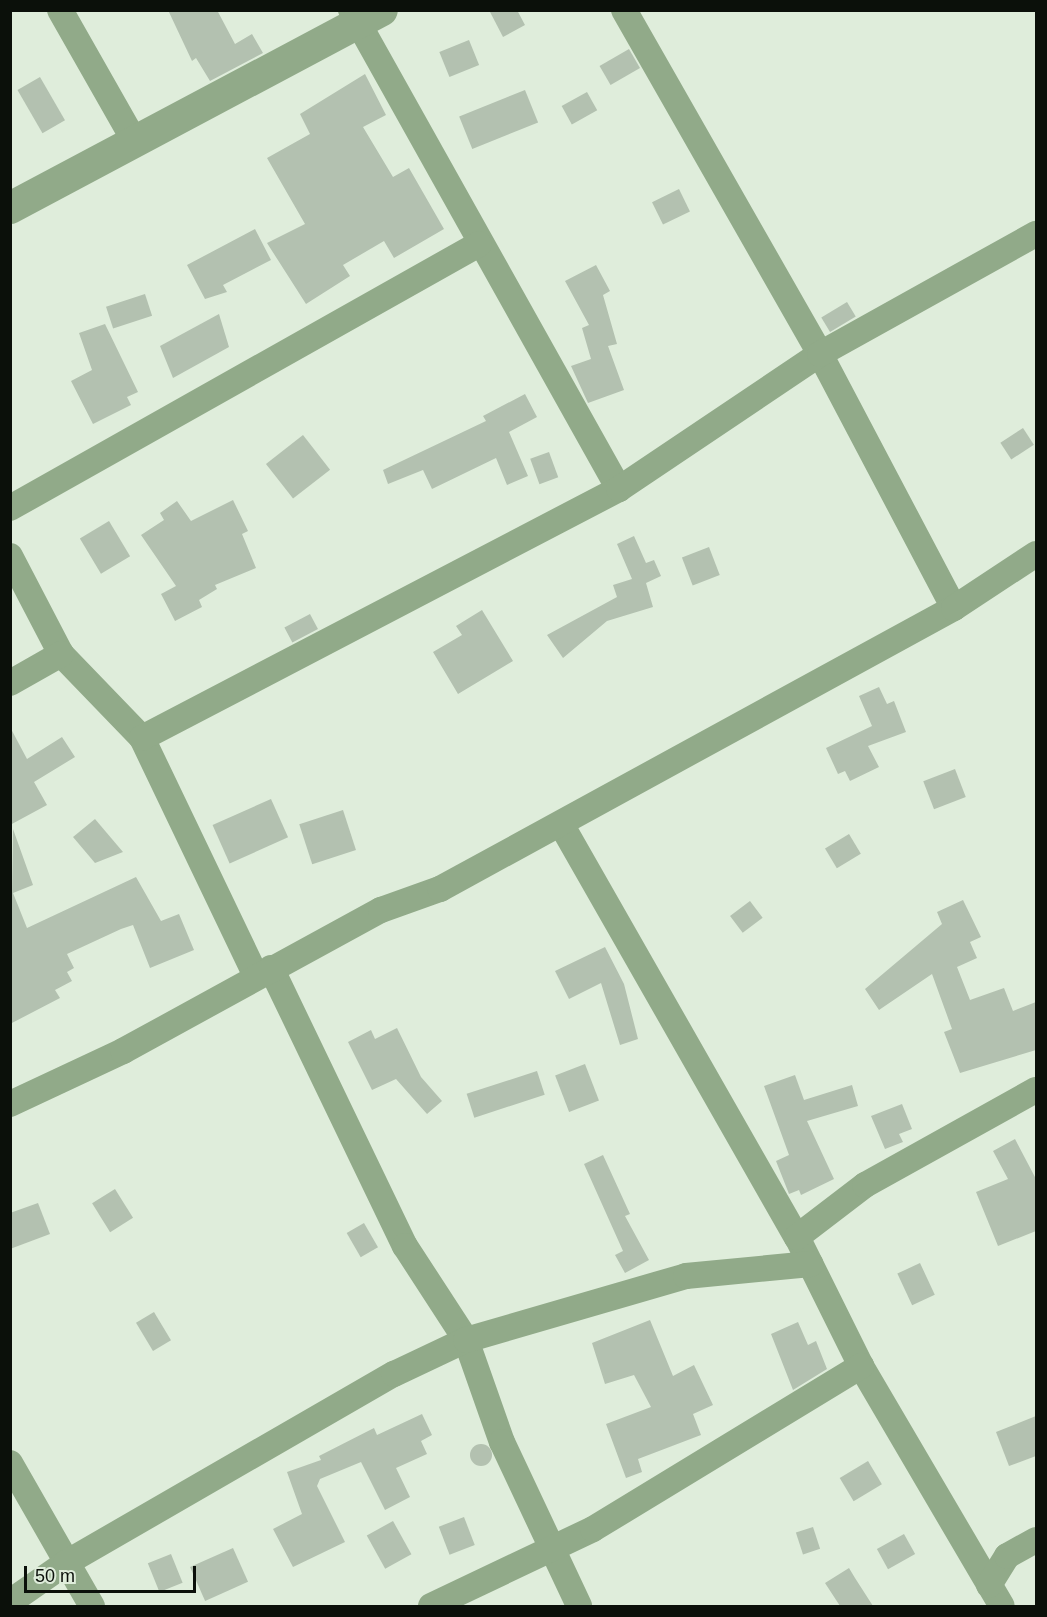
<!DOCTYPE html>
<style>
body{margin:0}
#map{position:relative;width:1047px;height:1617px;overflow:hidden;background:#dfeddb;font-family:Arial,sans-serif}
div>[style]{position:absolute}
.building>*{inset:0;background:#b3c1b0;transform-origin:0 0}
.round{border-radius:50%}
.minor>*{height:26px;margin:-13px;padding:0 13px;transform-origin:13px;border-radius:13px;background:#91aa89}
.tertiary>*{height:32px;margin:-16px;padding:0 16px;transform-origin:16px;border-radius:16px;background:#91aa89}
span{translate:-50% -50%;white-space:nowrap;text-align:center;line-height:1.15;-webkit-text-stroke:4.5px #dfeddb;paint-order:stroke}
.frame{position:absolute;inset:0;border:12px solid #0b100a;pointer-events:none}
.scale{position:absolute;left:24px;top:1566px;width:172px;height:27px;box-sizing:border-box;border:3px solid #0b100a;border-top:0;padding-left:8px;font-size:18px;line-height:21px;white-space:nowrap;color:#0b100a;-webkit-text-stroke:4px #dfeddb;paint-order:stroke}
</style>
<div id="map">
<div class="building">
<div style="clip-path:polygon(168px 10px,217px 10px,235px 44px,252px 34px,263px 53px,210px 81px,196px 58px,192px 61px)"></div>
<div style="clip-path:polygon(489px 10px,517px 10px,525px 25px,503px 37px)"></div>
<div style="left:469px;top:40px;width:27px;height:32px;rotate:68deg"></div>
<div style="left:629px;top:49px;width:22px;height:34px;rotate:60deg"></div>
<div style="clip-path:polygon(365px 74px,386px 115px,363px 127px,393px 177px,409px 168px,444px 229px,394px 258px,384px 241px,343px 265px,350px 276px,306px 304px,267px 243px,305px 224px,267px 158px,310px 134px,300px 114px)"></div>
<div style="left:40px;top:77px;width:50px;height:26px;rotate:60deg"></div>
<div style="left:525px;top:90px;width:35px;height:71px;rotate:68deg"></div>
<div style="left:587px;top:92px;width:21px;height:29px;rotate:61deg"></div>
<div style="left:679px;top:189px;width:25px;height:30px;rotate:64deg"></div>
<div style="clip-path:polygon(255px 229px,271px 260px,223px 285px,227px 292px,205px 299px,187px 265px)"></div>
<div style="clip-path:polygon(596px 265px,610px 291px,603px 295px,617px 344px,608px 346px,624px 390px,588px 403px,571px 366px,591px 359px,582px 328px,589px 325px,565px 281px)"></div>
<div style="left:145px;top:294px;width:23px;height:41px;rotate:72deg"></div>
<div style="left:847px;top:302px;width:17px;height:30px;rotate:59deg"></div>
<div style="clip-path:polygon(219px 314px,229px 347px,173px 378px,160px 346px)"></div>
<div style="clip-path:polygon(105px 324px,138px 392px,127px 397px,131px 405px,93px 424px,71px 381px,92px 370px,79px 333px)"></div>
<div style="clip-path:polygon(525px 394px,537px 417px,509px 432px,528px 476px,507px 485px,496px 458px,432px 489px,423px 470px,388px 484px,383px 470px,486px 421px,483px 416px)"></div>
<div style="left:1023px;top:428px;width:20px;height:27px;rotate:57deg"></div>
<div style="left:303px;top:435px;width:44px;height:47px;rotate:52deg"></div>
<div style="left:549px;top:452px;width:27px;height:20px;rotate:70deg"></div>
<div style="clip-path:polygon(233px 500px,248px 531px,242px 534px,256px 568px,215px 585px,217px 589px,199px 600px,202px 607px,175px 621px,161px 594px,176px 586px,141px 535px,164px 520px,160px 513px,177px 501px,191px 521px)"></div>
<div style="left:109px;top:521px;width:41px;height:34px;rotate:59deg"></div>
<div style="clip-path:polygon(634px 536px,646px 563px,654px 560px,661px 576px,646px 583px,653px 607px,607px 621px,563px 658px,547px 635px,617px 597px,613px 585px,632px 579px,617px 544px)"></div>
<div style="left:709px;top:547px;width:30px;height:29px;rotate:69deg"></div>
<div style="clip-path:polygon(482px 610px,513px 661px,458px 694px,433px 652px,462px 635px,456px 626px)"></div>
<div style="left:310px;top:614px;width:17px;height:29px;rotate:62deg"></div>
<div style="clip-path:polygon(879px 687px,887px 704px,894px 701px,906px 732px,868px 746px,879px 767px,850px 781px,845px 771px,838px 774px,826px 748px,872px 726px,859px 696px)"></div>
<div style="clip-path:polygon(10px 727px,27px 759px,62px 737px,75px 757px,34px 782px,47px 805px,10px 825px)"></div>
<div style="left:955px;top:769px;width:30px;height:34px;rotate:69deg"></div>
<div style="left:271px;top:799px;width:42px;height:64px;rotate:66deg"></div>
<div style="left:343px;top:810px;width:42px;height:46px;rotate:72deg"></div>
<div style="clip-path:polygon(95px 819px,123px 852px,95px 863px,73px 837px)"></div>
<div style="clip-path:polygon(13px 829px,33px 885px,13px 893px,27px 928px,136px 877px,161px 921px,179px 914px,194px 950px,150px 968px,133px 925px,121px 929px,67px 954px,74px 968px,67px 972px,72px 981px,55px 990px,60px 998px,10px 1024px)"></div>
<div style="left:849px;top:834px;width:23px;height:28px;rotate:59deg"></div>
<div style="clip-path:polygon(963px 900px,981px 937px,970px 942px,977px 958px,957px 967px,970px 1000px,1004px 988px,1013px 1011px,1036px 1002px,1036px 1050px,960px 1073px,944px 1032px,952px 1029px,932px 974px,879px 1010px,865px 989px,942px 924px,937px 912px)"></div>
<div style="left:750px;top:901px;width:21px;height:25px;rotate:53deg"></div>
<div style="clip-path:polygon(605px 947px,624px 984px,638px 1039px,620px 1045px,601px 983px,569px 999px,555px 971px)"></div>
<div style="clip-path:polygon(397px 1028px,421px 1077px,442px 1101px,427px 1114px,396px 1079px,372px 1090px,348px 1042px,371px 1030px,375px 1039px)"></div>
<div style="left:585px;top:1064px;width:39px;height:32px;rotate:69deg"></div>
<div style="left:537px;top:1071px;width:25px;height:74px;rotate:72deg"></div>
<div style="clip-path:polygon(795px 1075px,804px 1100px,852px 1085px,858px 1106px,807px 1121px,834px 1179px,801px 1195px,799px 1190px,789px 1194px,776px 1161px,789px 1155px,764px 1086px)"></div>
<div style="clip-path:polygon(902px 1104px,912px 1129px,899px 1134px,903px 1142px,885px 1149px,871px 1116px)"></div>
<div style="clip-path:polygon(1015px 1139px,1036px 1179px,1036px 1231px,998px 1246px,976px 1192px,1008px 1179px,993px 1151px)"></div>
<div style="clip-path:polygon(603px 1155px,630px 1214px,625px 1216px,649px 1260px,625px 1273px,615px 1255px,623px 1251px,584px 1164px)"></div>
<div style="left:115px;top:1189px;width:34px;height:27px;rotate:58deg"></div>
<div style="clip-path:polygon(38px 1203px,50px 1234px,10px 1249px,10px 1213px)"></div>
<div style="left:364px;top:1223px;width:28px;height:20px;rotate:60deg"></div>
<div style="left:920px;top:1263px;width:35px;height:25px;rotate:65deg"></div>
<div style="left:154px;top:1312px;width:33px;height:21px;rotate:59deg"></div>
<div style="clip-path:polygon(650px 1320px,673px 1376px,694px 1365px,713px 1405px,693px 1414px,701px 1435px,638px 1459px,642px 1472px,626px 1478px,606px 1424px,651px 1407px,634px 1375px,605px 1384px,592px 1343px)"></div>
<div style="clip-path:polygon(798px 1322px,808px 1345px,816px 1341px,827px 1369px,793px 1390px,771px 1334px)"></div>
<div style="clip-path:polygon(422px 1414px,432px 1435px,421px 1441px,427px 1454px,396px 1468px,410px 1497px,385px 1510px,361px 1462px,320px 1479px,317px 1486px,345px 1542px,293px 1567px,273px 1529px,302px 1514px,287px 1472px,321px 1460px,319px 1456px,374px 1428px,377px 1435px)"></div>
<div style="clip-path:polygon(1036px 1416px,1036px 1456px,1009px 1466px,996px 1432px)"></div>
<div class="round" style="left:470px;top:1444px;width:22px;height:22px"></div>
<div style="left:868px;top:1461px;width:27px;height:33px;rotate:59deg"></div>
<div style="left:464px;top:1517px;width:30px;height:27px;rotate:69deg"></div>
<div style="left:393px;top:1521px;width:38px;height:30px;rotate:61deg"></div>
<div style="left:813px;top:1527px;width:23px;height:18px;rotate:72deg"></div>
<div style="left:904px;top:1534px;width:23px;height:31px;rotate:61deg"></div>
<div style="left:233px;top:1548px;width:37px;height:47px;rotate:66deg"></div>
<div style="left:171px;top:1554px;width:31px;height:25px;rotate:68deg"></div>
<div style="clip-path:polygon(849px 1568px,855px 1578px,873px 1606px,840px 1606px,825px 1583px)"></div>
</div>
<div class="minor">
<div style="left:60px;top:10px;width:150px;rotate:60.4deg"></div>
<div style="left:351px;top:10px;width:549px;rotate:60.77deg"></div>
<div style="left:624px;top:10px;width:396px;rotate:60.3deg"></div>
<div style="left:820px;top:354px;width:287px;rotate:62.2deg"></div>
<div style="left:10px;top:508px;width:538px;rotate:-29.38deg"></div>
<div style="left:10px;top:556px;width:110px;rotate:62.5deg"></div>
<div style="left:61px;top:654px;width:117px;rotate:46deg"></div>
<div style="left:142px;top:738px;width:264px;rotate:64.4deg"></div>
<div style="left:10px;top:683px;width:59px;rotate:-29.6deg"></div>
<div style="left:142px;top:738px;width:538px;rotate:-27.57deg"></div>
<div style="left:619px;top:489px;width:242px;rotate:-33.9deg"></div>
<div style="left:820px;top:354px;width:247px;rotate:-29.1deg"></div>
<div style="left:561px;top:824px;width:476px;rotate:60.3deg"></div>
<div style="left:797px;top:1237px;width:144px;rotate:63.6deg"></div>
<div style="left:861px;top:1366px;width:278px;rotate:59.6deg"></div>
<div style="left:271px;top:968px;width:309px;rotate:64.3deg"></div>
<div style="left:405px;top:1246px;width:112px;rotate:57deg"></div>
<div style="left:466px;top:1340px;width:108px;rotate:70.6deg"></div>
<div style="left:502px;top:1442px;width:181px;rotate:64.8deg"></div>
<div style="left:10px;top:1104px;width:125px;rotate:-25.1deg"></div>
<div style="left:123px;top:1051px;width:294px;rotate:-28.7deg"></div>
<div style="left:381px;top:910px;width:63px;rotate:-19.6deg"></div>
<div style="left:440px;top:889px;width:586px;rotate:-28.67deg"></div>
<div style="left:954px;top:608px;width:98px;rotate:-33.4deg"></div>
<div style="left:797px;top:1237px;width:86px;rotate:-37.4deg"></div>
<div style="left:865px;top:1185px;width:196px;rotate:-29.1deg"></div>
<div style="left:10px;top:1463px;width:165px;rotate:60.2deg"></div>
<div style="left:989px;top:1585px;width:34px;rotate:-58deg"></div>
<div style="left:1007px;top:1556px;width:33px;rotate:-29deg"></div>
<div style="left:10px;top:1602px;width:68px;rotate:-34.9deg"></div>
<div style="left:66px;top:1563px;width:379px;rotate:-30deg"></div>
<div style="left:394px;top:1374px;width:80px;rotate:-25.3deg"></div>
<div style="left:466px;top:1340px;width:229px;rotate:-16.2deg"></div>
<div style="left:686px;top:1276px;width:125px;rotate:-5.5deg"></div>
<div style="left:431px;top:1606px;width:179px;rotate:-25.4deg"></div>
<div style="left:593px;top:1529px;width:314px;rotate:-31.3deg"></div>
</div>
<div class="tertiary">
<div style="left:10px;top:208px;width:421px;rotate:-28deg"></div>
</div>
<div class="frame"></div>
<div class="scale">50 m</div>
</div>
